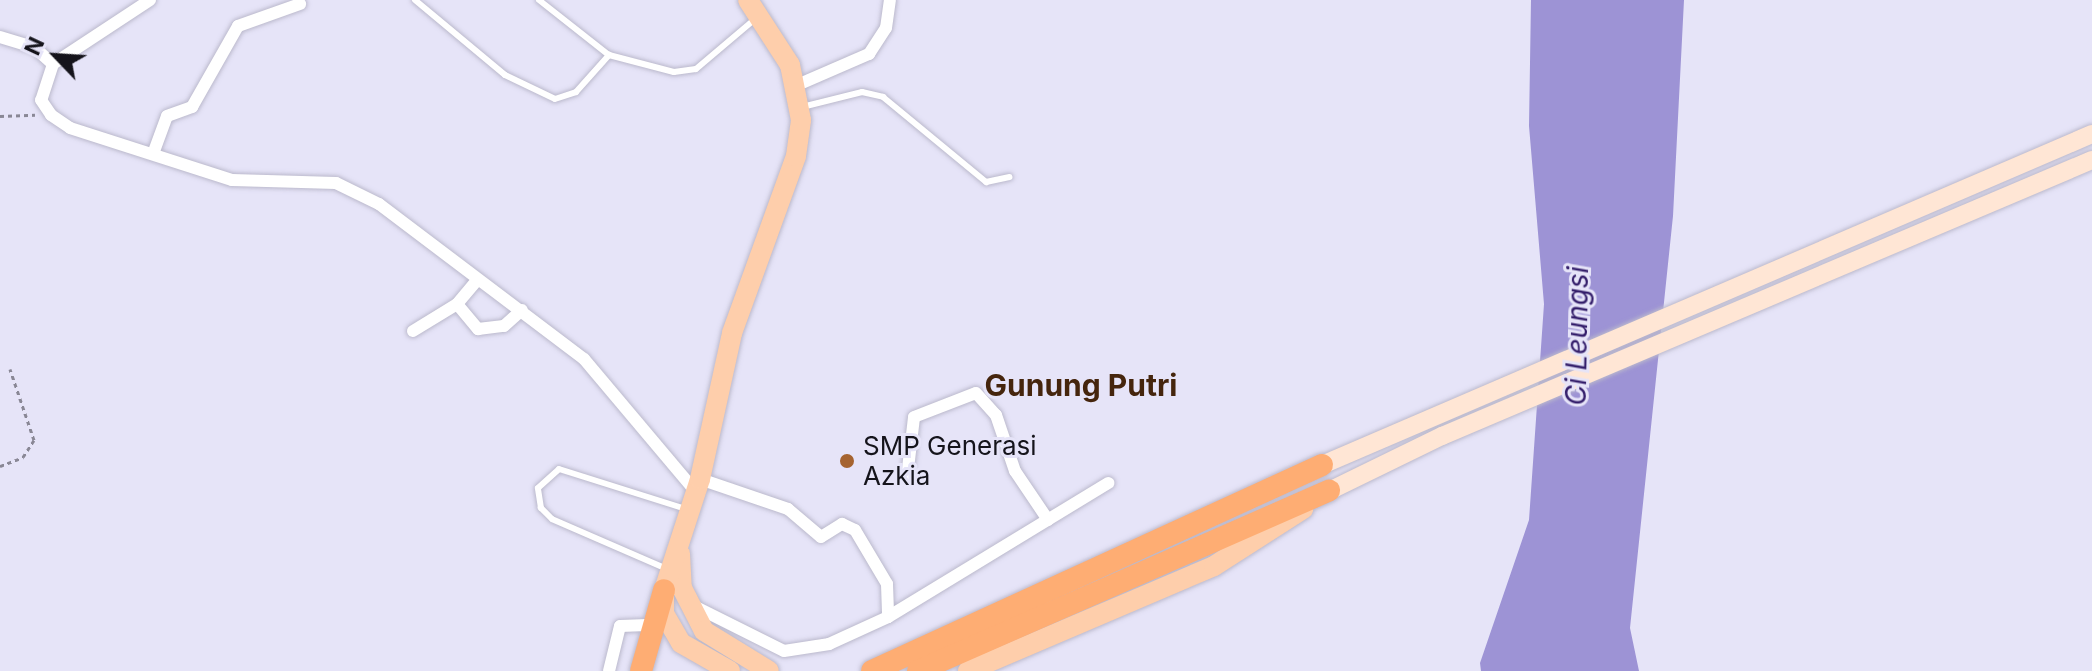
<!DOCTYPE html>
<style>
body{margin:0}
#map{position:relative;width:2092px;height:671px;overflow:hidden;background:#e6e4f8;font-family:Inter,sans-serif}
div>[style]{position:absolute}
.water>*{inset:0;background:#9d93d5}
.path>*{height:3px;margin-top:-1.5px;transform-origin:0;background:repeating-linear-gradient(90deg,#898795 0 4px,transparent 0 8px)}
.roads{filter:drop-shadow(0 0 2px #bbb9cc) drop-shadow(0 0 2px #bbb9cc)}
.lane>*{height:6px;margin:-3px;padding:0 3px;transform-origin:3px;border-radius:3px;background:#fff}
.street>*{height:12px;margin:-6px;padding:0 6px;transform-origin:6px;border-radius:6px;background:#fff}
.secondary>*{height:18px;margin:-9px;padding:0 9px;transform-origin:9px;border-radius:9px;background:#ffe6d5}
.primary>*{height:20px;margin:-10px;padding:0 10px;transform-origin:10px;border-radius:10px;background:#feceab}
.highway>*{height:22px;margin:-11px;padding:0 11px;transform-origin:11px;border-radius:11px;background:#fead73}
.dots>*{width:22px;height:22px;translate:-50% -50%;box-sizing:border-box;border:4px solid #e6e4f8;border-radius:50%}
span{translate:-50% -50%;white-space:nowrap;text-align:center;line-height:1.15;-webkit-text-stroke:6px #e6e4f8;paint-order:stroke}
.poi-label{font-size:26px;color:#15141b}
.left{translate:0 -50%;text-align:left}
.water-label{font-size:28px;color:#331d6a;font-style:italic}
.quarter-label{font-size:30px;color:#45250d;font-weight:700}
.north{position:absolute;left:16px;top:16px;width:80px;height:80px;-webkit-text-stroke:6px #e6e4f8;paint-order:stroke;rotate:295deg;font-size:22px;font-weight:700;line-height:32px;text-align:center;color:#15141b}
.north::after{content:'';display:block;margin:auto;width:28px;height:36px;background:#15141b;clip-path:polygon(50% 0,100% 100%,50% 72%,0 100%)}
</style>
<div id="map">
<div class="water">
<div style="clip-path:polygon(1531px 0,1684px 0,1673px 216px,1630px 628px,1639px 671px,1481px 671px,1480px 663px,1529px 520px,1544px 304px,1529px 126px)"></div>
</div>
<div class="path">
<div style="left:0;top:116px;width:35px;rotate:-2deg"></div>
<div style="left:0;top:466px;width:25px;rotate:-21deg"></div>
<div style="left:23px;top:457px;width:20px;rotate:-57deg"></div>
<div style="left:34px;top:440px;width:75px;rotate:-108.7deg"></div>
</div>
<div class="roads">
<div class="lane">
<div style="left:415px;top:0;width:117px;rotate:39.8deg"></div>
<div style="left:505px;top:75px;width:55px;rotate:25.6deg"></div>
<div style="left:555px;top:99px;width:22px;rotate:-18deg"></div>
<div style="left:576px;top:92px;width:50px;rotate:-48.3deg"></div>
<div style="left:539px;top:0;width:89px;rotate:38.2deg"></div>
<div style="left:609px;top:55px;width:67px;rotate:14.7deg"></div>
<div style="left:674px;top:72px;width:22px;rotate:-8deg"></div>
<div style="left:696px;top:69px;width:77px;rotate:-40.3deg"></div>
<div style="left:802px;top:107px;width:62px;rotate:-14deg"></div>
<div style="left:862px;top:92px;width:22px;rotate:13deg"></div>
<div style="left:883px;top:97px;width:134px;rotate:39.5deg"></div>
<div style="left:986px;top:182px;width:24px;rotate:-12deg"></div>
<div style="left:667px;top:569px;width:125px;rotate:-156.5deg"></div>
<div style="left:552px;top:519px;width:16px;rotate:-135deg"></div>
<div style="left:541px;top:508px;width:20px;rotate:-99deg"></div>
<div style="left:538px;top:488px;width:28px;rotate:-42deg"></div>
<div style="left:559px;top:469px;width:133px;rotate:17.5deg"></div>
</div>
<div class="street">
<div style="left:150px;top:0;width:116px;rotate:146.6deg"></div>
<div style="left:53px;top:64px;width:38px;rotate:108deg"></div>
<div style="left:41px;top:100px;width:18px;rotate:56deg"></div>
<div style="left:51px;top:115px;width:23px;rotate:34deg"></div>
<div style="left:70px;top:128px;width:170px;rotate:17.8deg"></div>
<div style="left:232px;top:180px;width:104px;rotate:1.7deg"></div>
<div style="left:336px;top:183px;width:48px;rotate:26deg"></div>
<div style="left:379px;top:204px;width:257px;rotate:37.1deg"></div>
<div style="left:584px;top:359px;width:174px;rotate:49.9deg"></div>
<div style="left:0;top:37px;width:37px;rotate:17deg"></div>
<div style="left:35px;top:48px;width:24px;rotate:42deg"></div>
<div style="left:795px;top:86px;width:81px;rotate:-23.4deg"></div>
<div style="left:869px;top:54px;width:31px;rotate:-57deg"></div>
<div style="left:886px;top:28px;width:28px;rotate:-82deg"></div>
<div style="left:153px;top:154px;width:40px;rotate:-69.8deg"></div>
<div style="left:167px;top:116px;width:27px;rotate:-20deg"></div>
<div style="left:192px;top:107px;width:93px;rotate:-60.4deg"></div>
<div style="left:238px;top:26px;width:66px;rotate:-19.5deg"></div>
<div style="left:457px;top:304px;width:33px;rotate:50deg"></div>
<div style="left:478px;top:329px;width:26px;rotate:-7deg"></div>
<div style="left:504px;top:326px;width:24px;rotate:-42deg"></div>
<div style="left:413px;top:331px;width:52px;rotate:-31.5deg"></div>
<div style="left:457px;top:304px;width:30px;rotate:-50deg"></div>
<div style="left:907px;top:477px;width:60px;rotate:-83.3deg"></div>
<div style="left:914px;top:417px;width:66px;rotate:-21.2deg"></div>
<div style="left:976px;top:393px;width:30px;rotate:48deg"></div>
<div style="left:996px;top:415px;width:59px;rotate:71.3deg"></div>
<div style="left:1015px;top:471px;width:59px;rotate:56deg"></div>
<div style="left:700px;top:479px;width:93px;rotate:18.8deg"></div>
<div style="left:788px;top:509px;width:43px;rotate:40.3deg"></div>
<div style="left:821px;top:537px;width:25px;rotate:-32deg"></div>
<div style="left:842px;top:524px;width:14px;rotate:25deg"></div>
<div style="left:855px;top:530px;width:63px;rotate:59.3deg"></div>
<div style="left:887px;top:584px;width:33px;rotate:88deg"></div>
<div style="left:688px;top:603px;width:107px;rotate:26.6deg"></div>
<div style="left:784px;top:651px;width:46px;rotate:-8.8deg"></div>
<div style="left:829px;top:644px;width:65px;rotate:-24.6deg"></div>
<div style="left:888px;top:617px;width:258px;rotate:-31.3deg"></div>
<div style="left:609px;top:671px;width:46px;rotate:-76.3deg"></div>
<div style="left:620px;top:626px;width:34px;rotate:-2deg"></div>
</div>
<div class="secondary">
<div style="left:1322px;top:465px;width:838px;rotate:-23.26deg"></div>
<div style="left:1329px;top:491px;width:126px;rotate:-26deg"></div>
<div style="left:1442px;top:436px;width:706px;rotate:-23.01deg"></div>
</div>
<div class="primary">
<div style="left:680px;top:554px;width:34px;rotate:87deg"></div>
<div style="left:682px;top:588px;width:48px;rotate:62.9deg"></div>
<div style="left:704px;top:631px;width:76px;rotate:31.6deg"></div>
<div style="left:730px;top:671px;width:56px;rotate:-150.3deg"></div>
<div style="left:681px;top:643px;width:34px;rotate:-120deg"></div>
<div style="left:664px;top:613px;width:23px;rotate:-90deg"></div>
<div style="left:664px;top:590px;width:117px;rotate:-72deg"></div>
<div style="left:700px;top:479px;width:149px;rotate:-77.6deg"></div>
<div style="left:732px;top:333px;width:188px;rotate:-70.1deg"></div>
<div style="left:796px;top:156px;width:36px;rotate:-82deg"></div>
<div style="left:801px;top:120px;width:56px;rotate:-101.3deg"></div>
<div style="left:790px;top:65px;width:77px;rotate:-122.9deg"></div>
<div style="left:968px;top:671px;width:267px;rotate:-23.1deg"></div>
<div style="left:1214px;top:566px;width:106px;rotate:-32.6deg"></div>
</div>
<div class="highway">
<div style="left:641px;top:671px;width:84px;rotate:-74.1deg"></div>
<div style="left:872px;top:671px;width:495px;rotate:-24.6deg"></div>
<div style="left:918px;top:671px;width:449px;rotate:-23.7deg"></div>
</div>
</div>
<div class="dots">
<div style="left:847px;top:461px;background:#a56330"></div>
</div>
<div class="poi-label">
<span class="left" style="left:863px;top:461px">SMP Generasi<br>Azkia</span>
</div>
<div class="water-label">
<span style="left:1577px;top:336px;rotate:-89deg">Ci Leungsi</span>
</div>
<div class="quarter-label">
<span style="left:1081px;top:385px">Gunung Putri</span>
</div>
<div class="north">N</div>
</div>
